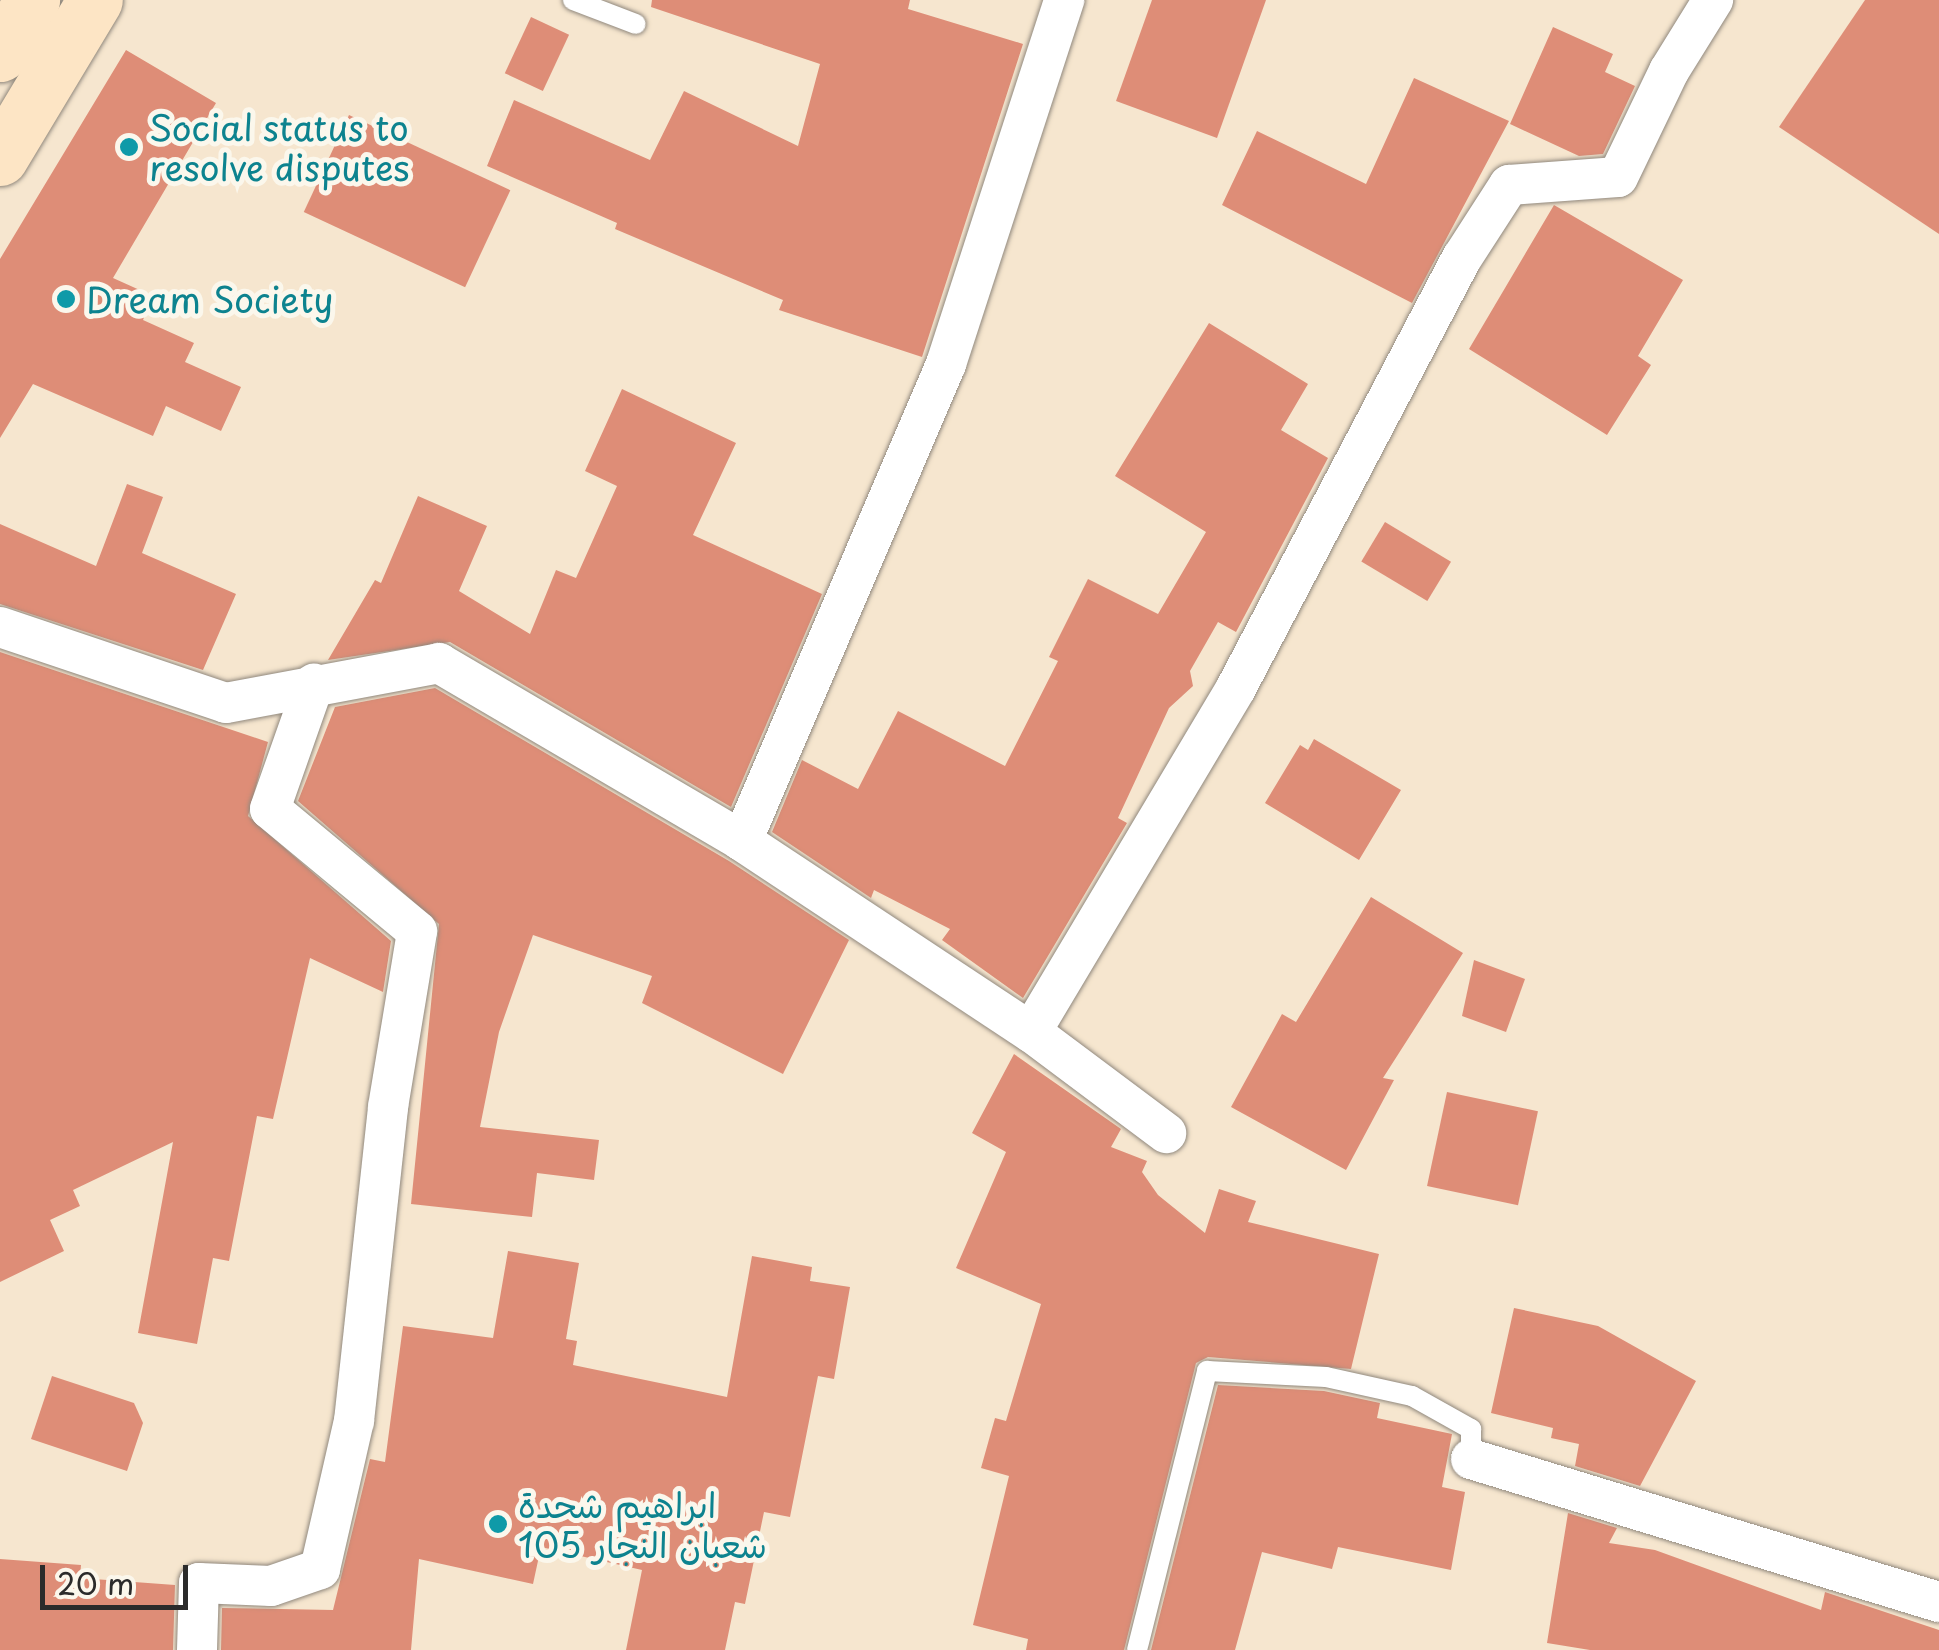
<!DOCTYPE html>
<meta charset="utf-8">
<style>
body{margin:0}
#map{position:relative;width:1939px;height:1650px;overflow:hidden;background:#f6e6cf;font-family:"Playpen Sans","Playpen Sans Arabic",sans-serif}
div>[style]{position:absolute}
.building>*{inset:0;background:#de8d77;transform-origin:0 0}
.roads{filter:drop-shadow(0 0 2px #90887d) drop-shadow(0 0 2px #90887d)}
.lane>*{height:20px;margin:-10px;padding:0 10px;transform-origin:10px;border-radius:10px;background:#fff}
.street>*{height:40px;margin:-20px;padding:0 20px;transform-origin:20px;border-radius:20px;background:#fff}
.secondary>*{height:55px;margin:-27.5px;padding:0 27.5px;transform-origin:27.5px;border-radius:27.5px;background:#fde5c5}
.dots>*{width:28px;height:28px;translate:-50% -50%;box-sizing:border-box;border:5px solid #fbf7ec;border-radius:50%}
span{translate:-50% -50%;white-space:nowrap;text-align:center;line-height:1.15;-webkit-text-stroke:10px #fbf7ec;paint-order:stroke}
.culture-label{font-size:35px;color:#0d838f}
.left{translate:0 -50%;text-align:left}
.scale{position:absolute;left:40px;top:1565px;width:148px;height:45px;box-sizing:border-box;border:5px solid #2b2b2b;border-top:0;padding-left:12px;font-size:30px;line-height:35px;white-space:nowrap;color:#2b2b2b;-webkit-text-stroke:8px #fbf7ec;paint-order:stroke}
</style>
<div id="map">
<div class="building">
<div style="clip-path:polygon(652px 0,910px 0,908px 9px,1023px 44px,922px 357px,779px 310px,783px 300px,615px 229px,617px 223px,487px 166px,514px 100px,650px 160px,684px 91px,798px 146px,820px 64px,651px 7px)"></div>
<div style="clip-path:polygon(1152px 0,1266px 0,1217px 138px,1116px 101px)"></div>
<div style="clip-path:polygon(1865px 0,1939px 0,1939px 234px,1779px 127px)"></div>
<div style="left:531px;top:17px;width:42px;height:62px;rotate:25deg"></div>
<div style="clip-path:polygon(1553px 27px,1613px 54px,1605px 72px,1635px 86px,1603px 154px,1579px 156px,1510px 124px)"></div>
<div style="clip-path:polygon(126px 50px,216px 103px,113px 278px,153px 296px,143px 320px,194px 343px,185px 362px,241px 387px,221px 431px,166px 406px,153px 436px,33px 384px,0 438px,0 259px)"></div>
<div style="clip-path:polygon(1414px 78px,1509px 121px,1412px 303px,1222px 205px,1257px 131px,1366px 184px)"></div>
<div style="left:349px;top:115px;width:178px;height:107px;rotate:25deg"></div>
<div style="clip-path:polygon(1554px 205px,1683px 280px,1638px 356px,1651px 365px,1607px 435px,1469px 349px)"></div>
<div style="clip-path:polygon(1209px 323px,1308px 384px,1281px 430px,1328px 458px,1236px 632px,1218px 622px,1190px 671px,1193px 686px,1169px 708px,1118px 818px,1127px 823px,1023px 998px,942px 940px,950px 929px,874px 890px,871px 898px,772px 832px,802px 760px,858px 789px,898px 711px,1005px 766px,1058px 661px,1049px 657px,1088px 579px,1158px 614px,1206px 532px,1115px 476px)"></div>
<div style="clip-path:polygon(622px 389px,736px 443px,693px 535px,822px 594px,731px 807px,450px 642px,328px 660px,375px 580px,381px 583px,418px 496px,487px 526px,459px 591px,530px 634px,556px 570px,576px 578px,617px 486px,585px 471px)"></div>
<div style="clip-path:polygon(127px 484px,163px 497px,142px 553px,236px 594px,203px 670px,0 604px,0 524px,96px 566px)"></div>
<div style="left:1385px;top:522px;width:77px;height:46px;rotate:31deg"></div>
<div style="clip-path:polygon(0 652px,268px 742px,248px 816px,391px 941px,383px 992px,310px 958px,273px 1119px,257px 1116px,229px 1261px,213px 1258px,197px 1344px,138px 1333px,173px 1142px,73px 1190px,80px 1206px,50px 1220px,64px 1251px,0 1282px)"></div>
<div style="clip-path:polygon(435px 688px,729px 861px,849px 940px,783px 1074px,642px 1003px,652px 976px,533px 935px,499px 1032px,480px 1127px,599px 1140px,594px 1180px,537px 1173px,532px 1217px,411px 1204px,439px 924px,298px 801px,335px 707px)"></div>
<div style="clip-path:polygon(1314px 739px,1401px 790px,1359px 860px,1265px 803px,1300px 745px,1308px 750px)"></div>
<div style="clip-path:polygon(1371px 897px,1463px 953px,1383px 1078px,1394px 1080px,1346px 1170px,1231px 1107px,1282px 1014px,1296px 1022px)"></div>
<div style="clip-path:polygon(1474px 960px,1525px 979px,1506px 1032px,1462px 1016px)"></div>
<div style="clip-path:polygon(1014px 1054px,1121px 1129px,1111px 1147px,1147px 1161px,1142px 1172px,1158px 1195px,1205px 1233px,1219px 1189px,1256px 1201px,1248px 1222px,1379px 1254px,1351px 1369px,1208px 1357px,1196px 1363px,1124px 1650px,1026px 1650px,1028px 1639px,973px 1625px,1009px 1476px,981px 1468px,995px 1418px,1006px 1421px,1041px 1304px,956px 1268px,1006px 1152px,972px 1133px)"></div>
<div style="left:1447px;top:1092px;width:93px;height:96px;rotate:12deg"></div>
<div style="clip-path:polygon(508px 1251px,579px 1263px,566px 1339px,577px 1341px,573px 1365px,727px 1397px,752px 1256px,812px 1267px,810px 1281px,850px 1287px,834px 1379px,818px 1376px,790px 1517px,764px 1512px,745px 1604px,735px 1602px,725px 1650px,626px 1650px,642px 1570px,541px 1547px,533px 1584px,419px 1559px,411px 1650px,221px 1650px,222px 1608px,333px 1610px,370px 1459px,385px 1462px,403px 1326px,493px 1338px)"></div>
<div style="clip-path:polygon(1514px 1308px,1598px 1326px,1696px 1381px,1640px 1486px,1575px 1466px,1579px 1444px,1551px 1438px,1553px 1428px,1491px 1413px)"></div>
<div style="clip-path:polygon(52px 1376px,134px 1403px,143px 1423px,127px 1471px,31px 1439px)"></div>
<div style="clip-path:polygon(1218px 1385px,1324px 1391px,1380px 1403px,1377px 1418px,1452px 1434px,1442px 1487px,1465px 1492px,1451px 1570px,1338px 1547px,1332px 1569px,1262px 1552px,1235px 1650px,1151px 1650px)"></div>
<div style="clip-path:polygon(1568px 1513px,1617px 1528px,1609px 1543px,1655px 1550px,1821px 1610px,1825px 1592px,1939px 1630px,1939px 1650px,1590px 1650px,1547px 1643px)"></div>
<div style="clip-path:polygon(0 1559px,81px 1565px,80px 1578px,175px 1585px,173px 1650px,0 1650px)"></div>
</div>
<div class="roads">
<div class="lane">
<div style="left:573px;top:0;width:67px;rotate:20.9deg"></div>
<div style="left:1137px;top:1650px;width:288px;rotate:-75.9deg"></div>
<div style="left:1207px;top:1371px;width:119px;rotate:2.9deg"></div>
<div style="left:1326px;top:1377px;width:88px;rotate:12.5deg"></div>
<div style="left:1412px;top:1396px;width:68px;rotate:29.2deg"></div>
<div style="left:1471px;top:1429px;width:30px;rotate:90deg"></div>
</div>
<div class="street">
<div style="left:0;top:627px;width:238px;rotate:18.6deg"></div>
<div style="left:226px;top:703px;width:217px;rotate:-10.6deg"></div>
<div style="left:439px;top:663px;width:351px;rotate:30.4deg"></div>
<div style="left:742px;top:841px;width:346px;rotate:33.5deg"></div>
<div style="left:1031px;top:1032px;width:400px;rotate:-59.2deg"></div>
<div style="left:1236px;top:688px;width:486px;rotate:-62.3deg"></div>
<div style="left:1462px;top:258px;width:87px;rotate:-57.2deg"></div>
<div style="left:1509px;top:185px;width:109px;rotate:-4.2deg"></div>
<div style="left:1618px;top:177px;width:118px;rotate:-64.3deg"></div>
<div style="left:1669px;top:71px;width:84px;rotate:-58.2deg"></div>
<div style="left:742px;top:841px;width:519px;rotate:-66.84deg"></div>
<div style="left:946px;top:364px;width:383px;rotate:-72deg"></div>
<div style="left:1031px;top:1032px;width:169px;rotate:36.8deg"></div>
<div style="left:1471px;top:1459px;width:489px;rotate:17deg"></div>
<div style="left:197px;top:1650px;width:67px;rotate:-88.3deg"></div>
<div style="left:199px;top:1583px;width:72px;rotate:2.4deg"></div>
<div style="left:271px;top:1586px;width:52px;rotate:-19.1deg"></div>
<div style="left:320px;top:1569px;width:152px;rotate:-77.1deg"></div>
<div style="left:354px;top:1421px;width:316px;rotate:-83.8deg"></div>
<div style="left:388px;top:1107px;width:178px;rotate:-80.6deg"></div>
<div style="left:417px;top:931px;width:191px;rotate:-140.3deg"></div>
<div style="left:270px;top:809px;width:133px;rotate:-70.6deg"></div>
</div>
<div class="secondary">
<div style="left:0;top:54px;width:63px;rotate:-59.3deg"></div>
<div style="left:0;top:158px;width:184px;rotate:-59deg"></div>
</div>
</div>
<div class="dots">
<div style="left:129px;top:147px;background:#0f9aa8"></div>
<div style="left:66px;top:299px;background:#0f9aa8"></div>
<div style="left:498px;top:1524px;background:#0f9aa8"></div>
</div>
<div class="culture-label">
<span class="left" style="left:149px;top:147px">Social status to<br>resolve disputes</span>
<span class="left" style="left:86px;top:299px">Dream Society</span>
<span class="left" style="left:518px;top:1524px">ابراهيم شحدة<br>شعبان النجار 105</span>
</div>
<div class="scale">20 m</div>
</div>
